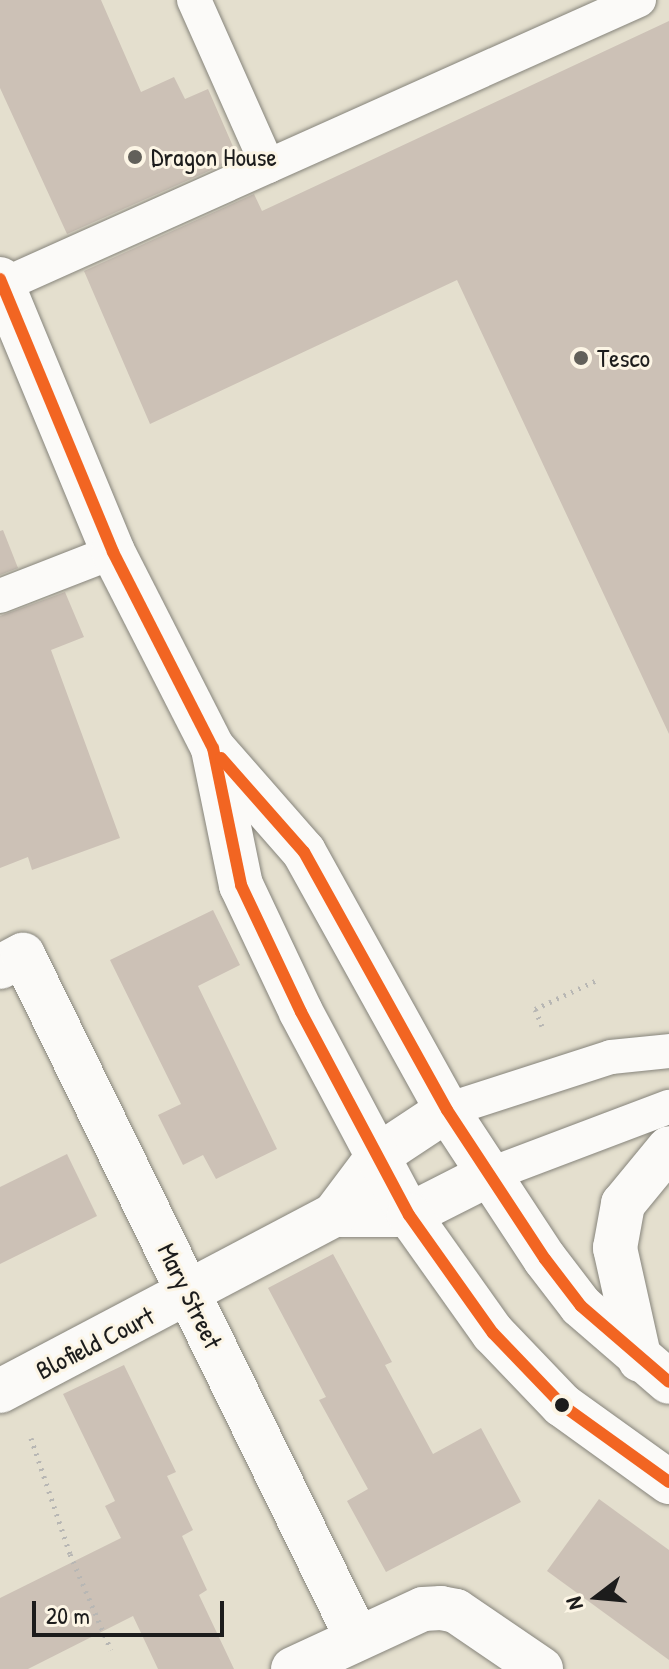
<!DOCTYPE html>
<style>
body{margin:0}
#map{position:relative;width:669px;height:1669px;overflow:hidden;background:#e4dfce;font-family:"Patrick Hand",sans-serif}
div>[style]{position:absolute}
.building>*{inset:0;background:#ccc1b6}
.path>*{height:5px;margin-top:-2.5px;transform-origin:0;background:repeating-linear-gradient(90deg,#b8b7b4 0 2px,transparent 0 8px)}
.roads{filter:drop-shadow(0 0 2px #86847b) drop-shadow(0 0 2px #86847b)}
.lane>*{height:34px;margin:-17px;padding:0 17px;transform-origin:17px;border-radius:17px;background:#fbfaf8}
.street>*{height:44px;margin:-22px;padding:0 22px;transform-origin:22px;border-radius:22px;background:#fbfaf8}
.primary>*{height:44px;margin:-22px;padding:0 22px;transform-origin:22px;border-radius:22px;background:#fbfaf8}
.bus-1>*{height:12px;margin:-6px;padding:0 6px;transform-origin:6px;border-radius:6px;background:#f26522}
.dots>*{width:22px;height:22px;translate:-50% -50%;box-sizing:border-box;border:4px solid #fcf5e5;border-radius:50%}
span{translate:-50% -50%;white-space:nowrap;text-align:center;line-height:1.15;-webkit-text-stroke:6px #fcf5e5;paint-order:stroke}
.poi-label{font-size:26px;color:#1c1c1c}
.left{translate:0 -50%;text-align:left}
.street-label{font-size:26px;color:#1c1c1c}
.north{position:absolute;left:557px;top:1557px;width:80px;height:80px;-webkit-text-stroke:6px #fcf5e5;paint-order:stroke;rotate:254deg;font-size:22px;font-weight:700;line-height:32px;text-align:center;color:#1c1c1c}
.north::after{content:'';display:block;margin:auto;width:28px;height:36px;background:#1c1c1c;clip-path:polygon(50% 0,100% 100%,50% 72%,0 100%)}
.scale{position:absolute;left:32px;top:1601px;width:192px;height:36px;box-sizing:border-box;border:4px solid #1c1c1c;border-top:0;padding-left:10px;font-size:24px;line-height:28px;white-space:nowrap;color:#1c1c1c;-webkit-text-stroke:6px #fcf5e5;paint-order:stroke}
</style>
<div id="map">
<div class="building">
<div style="clip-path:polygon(0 0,101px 0,141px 92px,174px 77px,185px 99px,208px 89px,238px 158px,67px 234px,0 88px)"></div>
<div style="clip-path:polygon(669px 21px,669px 734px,457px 280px,150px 424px,84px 271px,254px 194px,262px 211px)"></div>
<div style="clip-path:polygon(3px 530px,18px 568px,0 575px,0 531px)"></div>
<div style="clip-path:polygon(65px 592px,84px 637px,51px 650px,120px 838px,32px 870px,28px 857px,0 868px,0 616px)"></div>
<div style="clip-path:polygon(213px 910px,240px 965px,198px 986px,277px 1149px,216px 1179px,203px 1155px,183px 1165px,158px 1115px,181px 1104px,110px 960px)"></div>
<div style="clip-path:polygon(67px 1154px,97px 1216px,0 1264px,0 1187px)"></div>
<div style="clip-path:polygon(333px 1254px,392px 1362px,385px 1365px,433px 1454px,481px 1428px,521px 1502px,386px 1572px,347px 1501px,368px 1489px,319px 1400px,326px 1397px,268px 1288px)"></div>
<div style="clip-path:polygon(124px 1365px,176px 1472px,167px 1476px,193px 1530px,182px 1536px,207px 1590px,199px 1595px,234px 1669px,158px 1669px,133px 1616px,28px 1669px,0 1669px,0 1598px,121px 1538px,105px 1506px,115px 1501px,63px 1394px)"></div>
<div style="clip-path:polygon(599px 1499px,669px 1550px,669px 1660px,547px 1571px)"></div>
</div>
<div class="path">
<div style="left:542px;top:1026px;width:18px;rotate:-112deg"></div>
<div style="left:535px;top:1009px;width:68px;rotate:-25.1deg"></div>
<div style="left:31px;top:1438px;width:122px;rotate:71.4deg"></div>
<div style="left:70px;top:1554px;width:104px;rotate:66.9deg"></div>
</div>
<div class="roads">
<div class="lane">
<div style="left:194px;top:0;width:182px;rotate:66deg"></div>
<div style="left:3px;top:285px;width:697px;rotate:-24.14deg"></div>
<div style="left:0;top:596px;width:121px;rotate:-21.3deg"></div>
<div style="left:447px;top:1110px;width:172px;rotate:-17.9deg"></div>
<div style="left:611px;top:1057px;width:58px;rotate:-5.9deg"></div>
<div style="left:486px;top:1176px;width:196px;rotate:-20.7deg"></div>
</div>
<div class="street">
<div style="left:0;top:967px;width:26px;rotate:-28deg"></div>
<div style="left:23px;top:955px;width:760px;rotate:63.94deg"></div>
<div style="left:334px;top:1215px;width:75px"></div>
<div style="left:409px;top:1215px;width:86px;rotate:-26.9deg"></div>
<div style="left:0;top:1391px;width:378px;rotate:-27.8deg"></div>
<div style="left:334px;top:1215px;width:75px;rotate:-53.1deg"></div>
<div style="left:379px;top:1155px;width:82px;rotate:-33.5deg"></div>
<div style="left:293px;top:1669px;width:143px;rotate:-24.8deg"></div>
<div style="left:423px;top:1609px;width:18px;rotate:-3deg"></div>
<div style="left:441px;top:1608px;width:15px;rotate:11deg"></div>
<div style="left:456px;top:1611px;width:103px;rotate:34.3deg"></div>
</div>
<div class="primary">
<div style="left:0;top:279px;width:295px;rotate:67.5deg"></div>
<div style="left:113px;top:552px;width:220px;rotate:63deg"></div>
<div style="left:213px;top:748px;width:138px;rotate:48.8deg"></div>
<div style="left:304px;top:852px;width:295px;rotate:61deg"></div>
<div style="left:447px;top:1110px;width:178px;rotate:56.7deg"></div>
<div style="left:545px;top:1259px;width:59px;rotate:52.5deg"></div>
<div style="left:581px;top:1306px;width:116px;rotate:40.8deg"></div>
<div style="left:213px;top:749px;width:139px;rotate:78.4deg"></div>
<div style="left:241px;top:885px;width:140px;rotate:64.7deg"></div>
<div style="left:301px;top:1012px;width:230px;rotate:62deg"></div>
<div style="left:409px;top:1215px;width:145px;rotate:54.6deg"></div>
<div style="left:493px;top:1333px;width:100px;rotate:46.2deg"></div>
<div style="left:562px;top:1405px;width:132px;rotate:35.7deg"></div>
<div style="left:640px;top:1360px;width:115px;rotate:-102.6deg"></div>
<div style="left:615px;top:1248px;width:45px;rotate:-79.7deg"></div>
<div style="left:623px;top:1204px;width:72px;rotate:-50.6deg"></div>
</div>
</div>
<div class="bus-1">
<div style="left:0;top:279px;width:295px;rotate:67.5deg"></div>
<div style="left:113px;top:552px;width:220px;rotate:63deg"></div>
<div style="left:213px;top:748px;width:140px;rotate:78.4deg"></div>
<div style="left:241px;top:885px;width:140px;rotate:64.7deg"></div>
<div style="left:301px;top:1012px;width:230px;rotate:62deg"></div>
<div style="left:409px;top:1215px;width:145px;rotate:54.6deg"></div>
<div style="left:493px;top:1333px;width:100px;rotate:46.2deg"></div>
<div style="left:562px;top:1405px;width:132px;rotate:35.7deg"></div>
<div style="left:221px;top:758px;width:125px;rotate:48.6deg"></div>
<div style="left:304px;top:852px;width:295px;rotate:61deg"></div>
<div style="left:447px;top:1110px;width:178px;rotate:56.7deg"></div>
<div style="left:545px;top:1259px;width:59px;rotate:52.5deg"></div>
<div style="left:581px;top:1306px;width:116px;rotate:40.8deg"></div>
</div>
<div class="dots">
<div style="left:135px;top:157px;background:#62605a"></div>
<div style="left:581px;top:358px;background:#62605a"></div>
<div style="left:562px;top:1405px;background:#1c1c1c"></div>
</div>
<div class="poi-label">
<span class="left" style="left:151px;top:157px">Dragon House</span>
<span class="left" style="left:597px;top:358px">Tesco</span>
</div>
<div class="street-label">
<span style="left:190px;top:1296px;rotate:64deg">Mary Street</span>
<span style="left:95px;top:1343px;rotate:-27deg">Blofield Court</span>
</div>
<div class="north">N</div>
<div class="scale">20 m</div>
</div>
